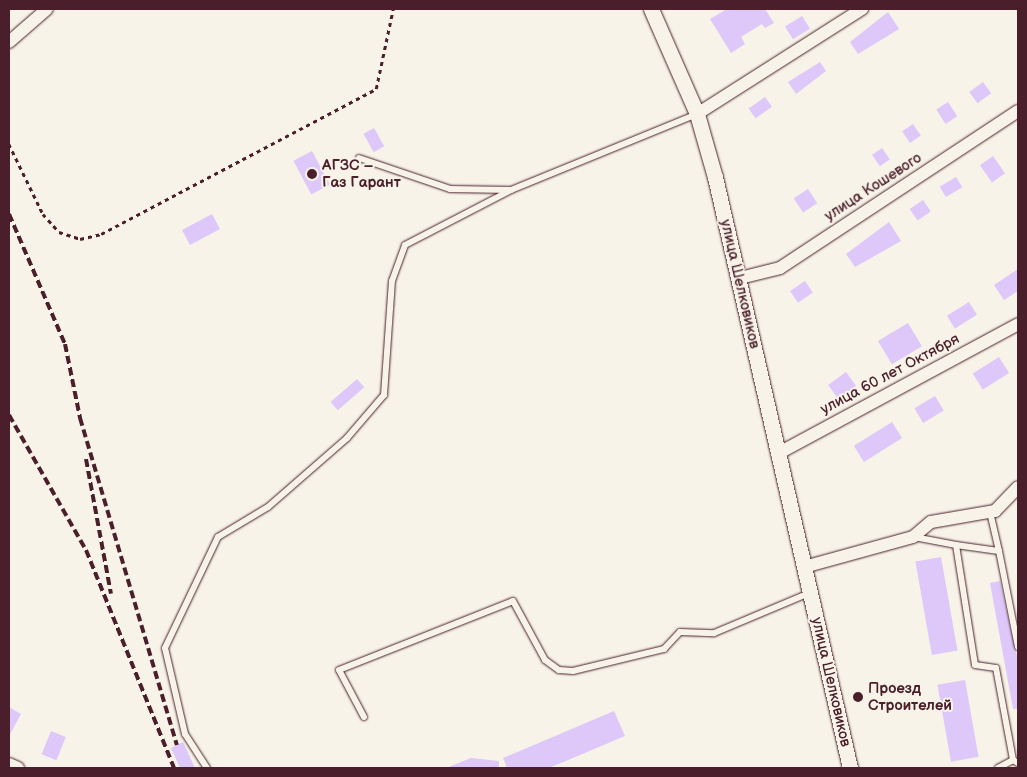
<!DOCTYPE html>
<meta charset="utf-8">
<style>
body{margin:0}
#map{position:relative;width:1027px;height:777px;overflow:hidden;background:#f7f3e8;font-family:"Balsamiq Sans",sans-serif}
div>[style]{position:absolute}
.building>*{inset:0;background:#ddc8f9;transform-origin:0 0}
.path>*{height:2.5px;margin-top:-1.25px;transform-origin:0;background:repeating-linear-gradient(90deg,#4a1f2b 0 4px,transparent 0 8px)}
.roads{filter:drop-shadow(0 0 1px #4a1f2b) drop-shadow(0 0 1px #4a1f2b)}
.service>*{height:6px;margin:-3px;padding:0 3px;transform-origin:3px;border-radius:3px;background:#f7f3e8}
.minor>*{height:12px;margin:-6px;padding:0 6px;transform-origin:6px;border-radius:6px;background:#f7f3e8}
.tertiary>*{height:15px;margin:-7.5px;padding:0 7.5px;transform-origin:7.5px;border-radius:7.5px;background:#f7f3e8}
.rail>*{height:4px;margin-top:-2px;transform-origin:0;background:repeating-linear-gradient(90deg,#4a1f2b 0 8px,transparent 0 12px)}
.dots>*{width:14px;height:14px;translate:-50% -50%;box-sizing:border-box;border:2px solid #f7f3e8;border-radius:50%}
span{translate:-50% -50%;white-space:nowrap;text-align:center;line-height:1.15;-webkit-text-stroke:4px #f7f3e8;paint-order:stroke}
.poi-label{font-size:15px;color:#4a1f2b;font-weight:700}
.left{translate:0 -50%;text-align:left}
.street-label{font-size:15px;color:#4a1f2b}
.frame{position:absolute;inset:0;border:10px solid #4a1f2b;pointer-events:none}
</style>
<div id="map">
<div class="building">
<div style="clip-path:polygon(727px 9px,765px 9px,774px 23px,765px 28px,762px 24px,741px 37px,745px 44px,731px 53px,710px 19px)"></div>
<div style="clip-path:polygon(888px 12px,899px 29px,858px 54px,850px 42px)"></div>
<div style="left:802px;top:16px;width:15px;height:20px;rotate:58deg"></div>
<div style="clip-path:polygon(820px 62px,826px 71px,796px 94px,788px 82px)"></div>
<div style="left:983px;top:82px;width:14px;height:17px;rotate:54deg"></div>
<div style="left:765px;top:97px;width:12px;height:20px;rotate:55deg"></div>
<div style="left:948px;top:102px;width:17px;height:14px;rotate:57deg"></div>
<div style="left:913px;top:124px;width:14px;height:13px;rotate:56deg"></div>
<div style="left:374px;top:128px;width:21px;height:12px;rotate:61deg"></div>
<div style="left:882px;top:148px;width:14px;height:12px;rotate:56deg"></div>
<div style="left:312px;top:151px;width:38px;height:21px;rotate:62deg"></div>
<div style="left:993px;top:156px;width:21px;height:16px;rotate:55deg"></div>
<div style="left:956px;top:177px;width:12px;height:19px;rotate:59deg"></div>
<div style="left:808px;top:189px;width:17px;height:17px;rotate:57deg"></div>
<div style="left:923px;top:200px;width:14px;height:16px;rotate:56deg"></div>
<div style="left:212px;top:214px;width:17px;height:34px;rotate:62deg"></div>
<div style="clip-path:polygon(889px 222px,901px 241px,855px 267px,846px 254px)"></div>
<div style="clip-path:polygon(1018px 269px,1018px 291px,1004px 300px,994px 285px)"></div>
<div style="left:805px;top:281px;width:14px;height:18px;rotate:56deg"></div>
<div style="left:969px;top:302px;width:15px;height:26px;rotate:58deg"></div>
<div style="left:908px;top:323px;width:27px;height:35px;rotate:59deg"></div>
<div style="left:999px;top:357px;width:19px;height:31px;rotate:58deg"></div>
<div style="left:846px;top:372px;width:17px;height:22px;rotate:54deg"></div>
<div style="left:357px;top:379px;width:11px;height:35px;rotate:49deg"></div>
<div style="left:935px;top:396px;width:17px;height:24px;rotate:59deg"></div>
<div style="left:892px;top:422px;width:19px;height:45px;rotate:58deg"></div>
<div style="left:941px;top:557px;width:95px;height:26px;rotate:80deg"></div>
<div style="clip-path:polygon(1000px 581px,1018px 661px,1018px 709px,1013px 709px,990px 583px)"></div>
<div style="left:965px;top:680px;width:78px;height:28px;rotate:80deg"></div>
<div style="clip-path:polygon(9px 707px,21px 714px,9px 736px)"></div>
<div style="clip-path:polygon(614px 711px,625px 736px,549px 768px,507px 768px,503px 758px)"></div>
<div style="left:51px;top:731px;width:16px;height:25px;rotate:22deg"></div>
<div style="clip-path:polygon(183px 742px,195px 768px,180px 768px,171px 748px)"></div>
<div style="clip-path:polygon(471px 758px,499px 761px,499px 768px,446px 768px)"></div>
</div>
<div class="path">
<div style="left:9px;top:144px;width:78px;rotate:64.1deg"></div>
<div style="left:43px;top:214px;width:24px;rotate:48deg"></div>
<div style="left:59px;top:232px;width:22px;rotate:18deg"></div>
<div style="left:80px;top:239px;width:22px;rotate:-13deg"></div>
<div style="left:101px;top:234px;width:311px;rotate:-27.8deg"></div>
<div style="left:376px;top:89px;width:82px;rotate:-78deg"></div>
</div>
<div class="roads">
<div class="service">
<div style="left:359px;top:158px;width:96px;rotate:18.8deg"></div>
<div style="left:450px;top:189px;width:61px;rotate:0.9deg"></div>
<div style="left:511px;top:190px;width:201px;rotate:-22.2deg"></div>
<div style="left:990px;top:512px;width:40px;rotate:77deg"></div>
<div style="left:914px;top:537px;width:43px;rotate:10.8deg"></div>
<div style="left:956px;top:545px;width:121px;rotate:81deg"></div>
<div style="left:975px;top:665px;width:21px;rotate:8deg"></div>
<div style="left:996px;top:668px;width:94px;rotate:79.5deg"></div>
<div style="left:956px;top:545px;width:43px;rotate:7.9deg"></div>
<div style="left:999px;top:551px;width:98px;rotate:78.8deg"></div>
<div style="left:364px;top:717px;width:53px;rotate:-118deg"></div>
<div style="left:339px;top:670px;width:187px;rotate:-21.6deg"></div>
<div style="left:513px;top:601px;width:67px;rotate:61.5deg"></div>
<div style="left:545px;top:660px;width:17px;rotate:36deg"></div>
<div style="left:559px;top:670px;width:14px;rotate:4deg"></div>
<div style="left:573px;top:671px;width:94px;rotate:-13.6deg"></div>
<div style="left:664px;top:649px;width:23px;rotate:-47deg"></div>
<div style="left:680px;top:632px;width:34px;rotate:2deg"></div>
<div style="left:714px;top:633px;width:103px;rotate:-22.8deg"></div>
<div style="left:207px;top:768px;width:40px;rotate:-122.9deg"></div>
<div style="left:185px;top:734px;width:88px;rotate:-103.1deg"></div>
<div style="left:165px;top:648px;width:123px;rotate:-64.5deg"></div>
<div style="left:218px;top:537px;width:58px;rotate:-31deg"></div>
<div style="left:268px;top:507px;width:105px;rotate:-41.1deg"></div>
<div style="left:347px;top:438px;width:57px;rotate:-49.3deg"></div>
<div style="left:384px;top:395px;width:114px;rotate:-86deg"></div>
<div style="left:392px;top:281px;width:38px;rotate:-70deg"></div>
<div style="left:405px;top:245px;width:119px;rotate:-27.4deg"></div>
<div style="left:998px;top:768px;width:17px;rotate:-28deg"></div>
<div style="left:1013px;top:760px;width:6px;rotate:31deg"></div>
</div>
<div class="minor">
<div style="left:9px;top:42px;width:50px;rotate:-41deg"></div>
<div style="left:697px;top:114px;width:196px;rotate:-32.5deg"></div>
<div style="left:740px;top:278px;width:41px;rotate:-14deg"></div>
<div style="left:780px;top:268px;width:285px;rotate:-33.4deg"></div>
<div style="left:777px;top:454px;width:274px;rotate:-28.3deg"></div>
<div style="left:804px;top:567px;width:113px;rotate:-15.4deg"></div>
<div style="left:913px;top:537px;width:23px;rotate:-40deg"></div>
<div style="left:931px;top:522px;width:65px;rotate:-9.8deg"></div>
<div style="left:995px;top:511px;width:33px;rotate:-46deg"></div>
<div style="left:9px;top:764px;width:10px;rotate:24deg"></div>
</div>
<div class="tertiary">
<div style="left:651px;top:9px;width:115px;rotate:66.3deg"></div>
<div style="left:697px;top:114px;width:66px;rotate:74.1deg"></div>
<div style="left:715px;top:177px;width:606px;rotate:77.13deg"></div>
</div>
</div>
<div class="rail">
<div style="left:9px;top:214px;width:142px;rotate:66.7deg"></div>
<div style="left:65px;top:344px;width:76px;rotate:78.5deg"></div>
<div style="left:80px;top:418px;width:341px;rotate:73.5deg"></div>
<div style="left:9px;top:415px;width:155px;rotate:60.3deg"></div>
<div style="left:86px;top:550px;width:235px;rotate:68deg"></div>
<div style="left:86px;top:459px;width:137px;rotate:79.5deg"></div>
</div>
<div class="dots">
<div style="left:312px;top:174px;background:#4a1f2b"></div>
<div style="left:858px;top:697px;background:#4a1f2b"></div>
</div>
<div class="poi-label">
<span class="left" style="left:322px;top:174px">АГЗС –<br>Газ Гарант</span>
<span class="left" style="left:868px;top:697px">Проезд<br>Строителей</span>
</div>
<div class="street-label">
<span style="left:873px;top:187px;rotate:-33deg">улица Кошевого</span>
<span style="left:740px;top:284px;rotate:77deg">улица Шелковиков</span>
<span style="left:890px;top:374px;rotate:-28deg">улица 60 лет Октября</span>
<span style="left:831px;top:682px;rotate:77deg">улица Шелковиков</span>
</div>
<div class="frame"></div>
</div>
